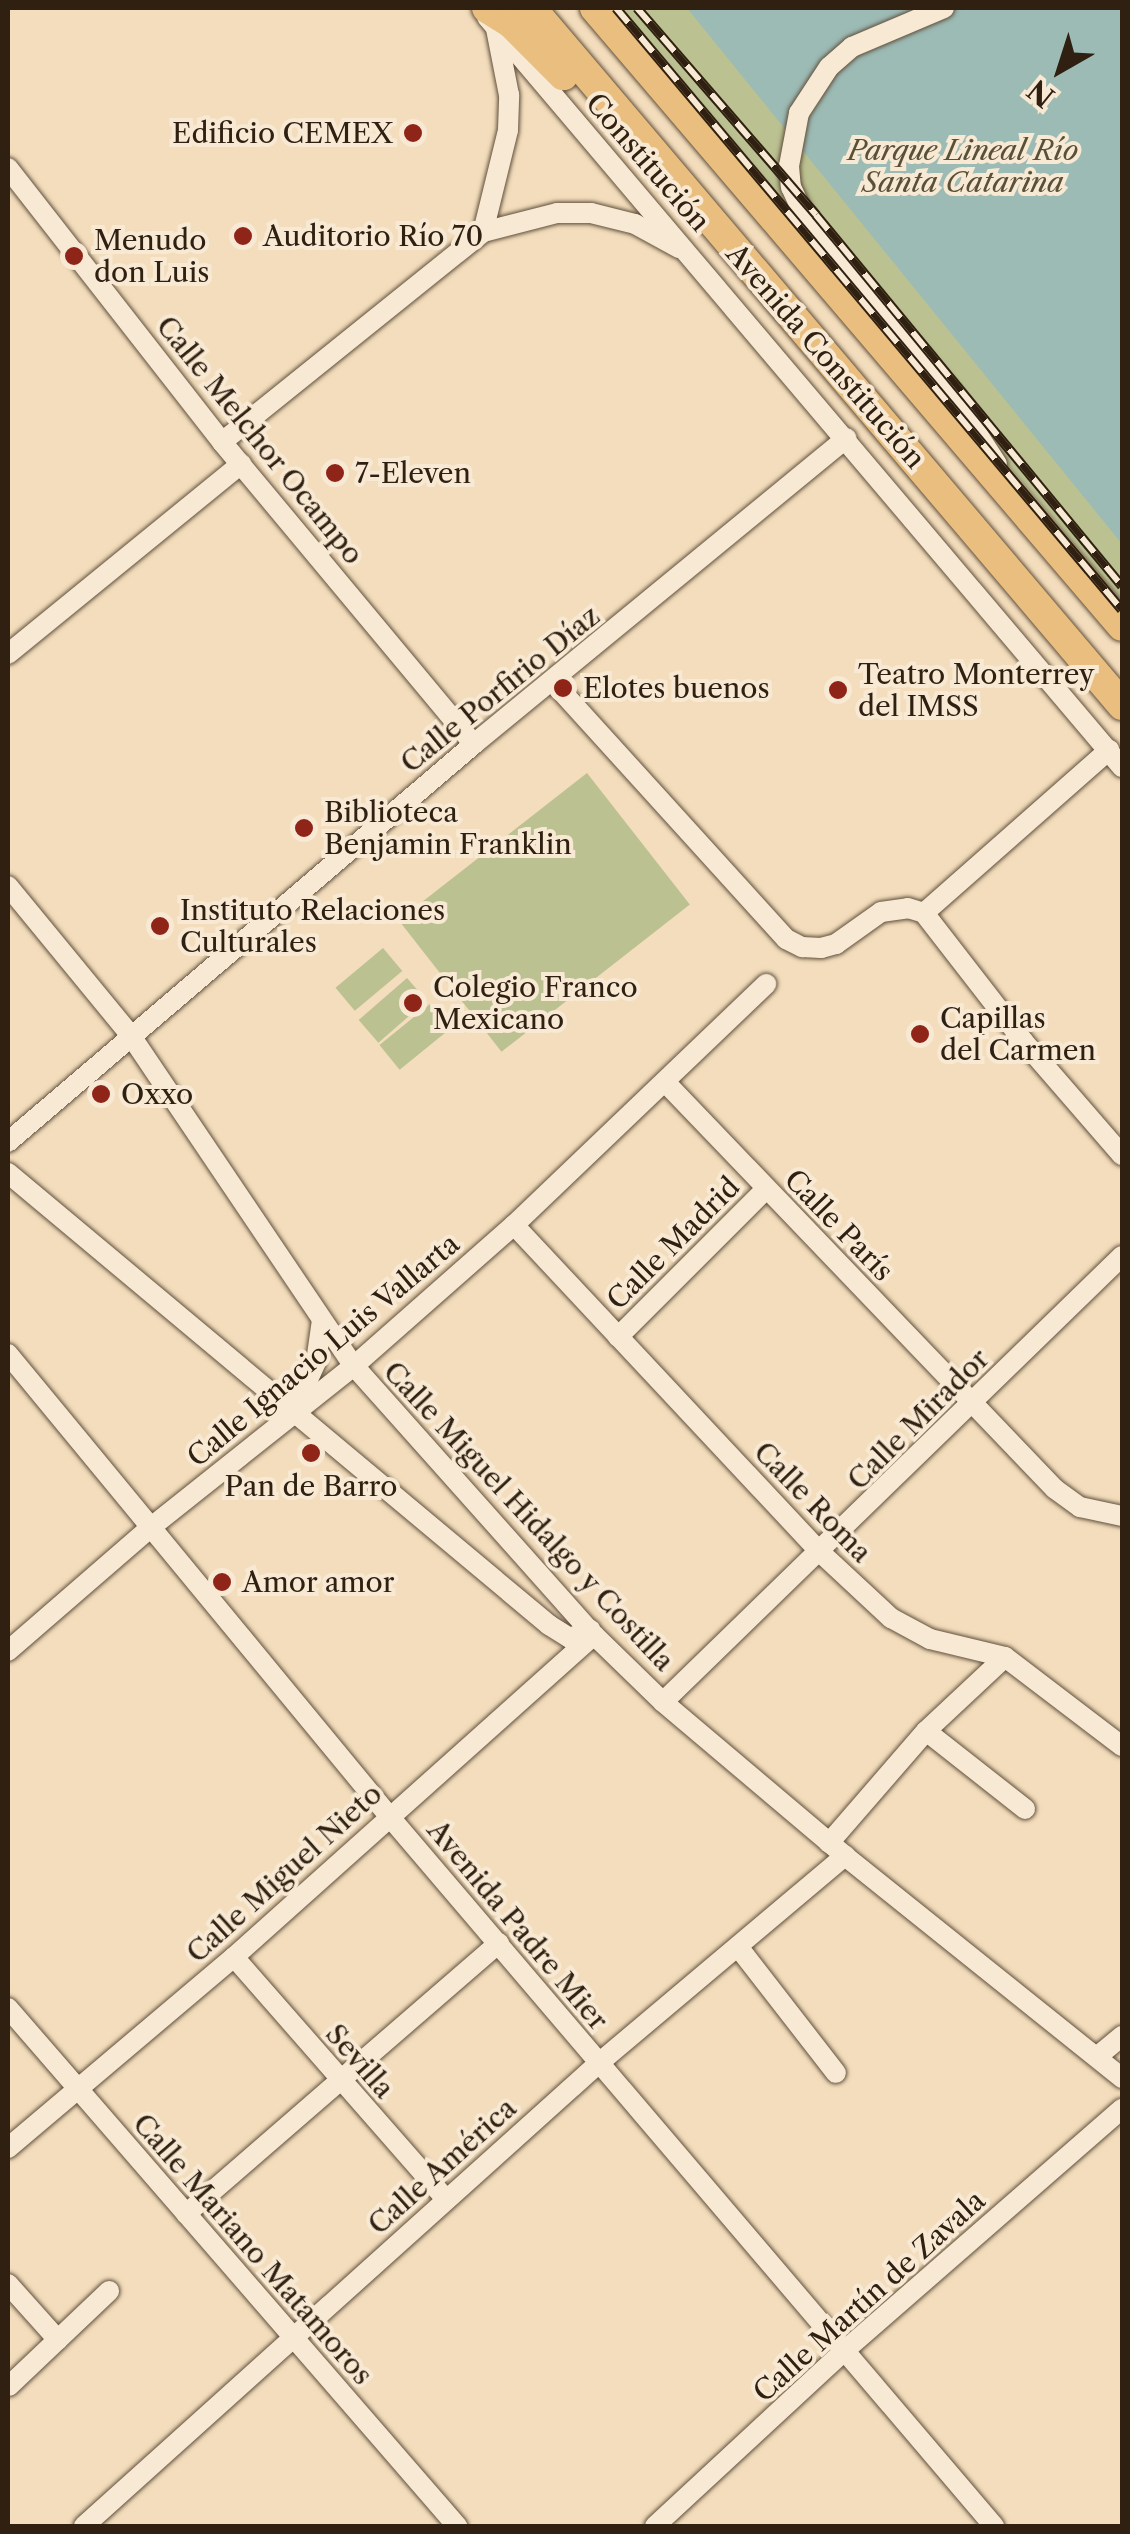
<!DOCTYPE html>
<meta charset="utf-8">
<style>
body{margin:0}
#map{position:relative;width:1130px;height:2534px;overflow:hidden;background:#f3ddbc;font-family:"Libre Caslon Text",serif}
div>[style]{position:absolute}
.green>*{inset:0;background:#bbc191;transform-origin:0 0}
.water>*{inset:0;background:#9cbbb5}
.roads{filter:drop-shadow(0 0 2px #604f3c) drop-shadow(0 0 2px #604f3c)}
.minor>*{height:20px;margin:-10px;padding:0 10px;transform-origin:10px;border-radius:10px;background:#f7e9d3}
.highway>*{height:30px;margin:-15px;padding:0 15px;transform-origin:15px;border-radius:15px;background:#eabe7e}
.rail>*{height:10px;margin-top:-5px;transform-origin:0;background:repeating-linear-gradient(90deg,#f7e9d3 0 19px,#2f2011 0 38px);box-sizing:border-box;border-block:2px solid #2f2011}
.dots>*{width:28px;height:28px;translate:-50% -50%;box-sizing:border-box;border:5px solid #f7e9d3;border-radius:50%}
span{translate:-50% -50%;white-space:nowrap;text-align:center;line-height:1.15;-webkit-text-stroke:8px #f7e9d3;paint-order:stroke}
.poi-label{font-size:28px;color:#2f2011}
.right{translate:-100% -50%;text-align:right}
.left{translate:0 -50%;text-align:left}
.park-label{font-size:28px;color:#595037;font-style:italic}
.street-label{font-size:28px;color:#2f2011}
.frame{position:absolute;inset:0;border:10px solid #2f2011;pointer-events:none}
.north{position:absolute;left:1010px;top:20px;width:100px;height:100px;-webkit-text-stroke:8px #f7e9d3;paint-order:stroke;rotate:219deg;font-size:28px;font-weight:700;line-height:40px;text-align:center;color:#2f2011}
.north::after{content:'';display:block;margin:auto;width:35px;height:45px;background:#2f2011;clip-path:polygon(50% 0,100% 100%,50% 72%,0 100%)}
</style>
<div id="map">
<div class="green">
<div style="clip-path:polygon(620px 8px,1122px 8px,1122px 601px,865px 295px)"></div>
<div style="left:587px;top:773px;width:167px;height:239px;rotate:52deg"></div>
<div style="left:383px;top:948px;width:30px;height:62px;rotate:50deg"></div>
<div style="left:407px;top:978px;width:30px;height:64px;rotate:49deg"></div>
<div style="left:430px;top:1004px;width:32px;height:65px;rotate:51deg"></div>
</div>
<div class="water">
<div style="clip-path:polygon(687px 8px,1122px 8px,1122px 544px)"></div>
</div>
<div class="roads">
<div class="minor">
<div style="left:944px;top:8px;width:100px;rotate:157deg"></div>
<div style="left:852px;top:47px;width:30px;rotate:139deg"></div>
<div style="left:829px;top:67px;width:55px;rotate:123.1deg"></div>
<div style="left:799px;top:113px;width:54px;rotate:100.7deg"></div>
<div style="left:789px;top:166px;width:21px;rotate:85deg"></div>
<div style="left:791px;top:187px;width:45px;rotate:65.1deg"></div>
<div style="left:810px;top:228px;width:219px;rotate:49.6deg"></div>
<div style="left:952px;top:395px;width:82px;rotate:56.9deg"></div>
<div style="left:487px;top:17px;width:983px;rotate:49.75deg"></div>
<div style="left:8px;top:168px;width:348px;rotate:52deg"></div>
<div style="left:222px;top:442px;width:393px;rotate:50.2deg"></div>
<div style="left:483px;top:232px;width:105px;rotate:-76.2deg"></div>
<div style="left:508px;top:130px;width:35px;rotate:-88deg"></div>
<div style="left:509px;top:95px;width:67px;rotate:-101.1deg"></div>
<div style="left:222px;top:442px;width:335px;rotate:-38.8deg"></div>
<div style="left:483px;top:232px;width:76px;rotate:-14.4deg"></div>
<div style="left:557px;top:213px;width:34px"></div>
<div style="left:591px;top:213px;width:45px;rotate:14deg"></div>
<div style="left:635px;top:224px;width:50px;rotate:28.6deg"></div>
<div style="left:8px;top:654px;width:301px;rotate:-39.2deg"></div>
<div style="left:553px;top:682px;width:347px;rotate:47.8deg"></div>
<div style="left:786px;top:939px;width:18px;rotate:27deg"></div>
<div style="left:802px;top:947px;width:19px;rotate:3deg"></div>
<div style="left:821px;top:948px;width:16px;rotate:-15deg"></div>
<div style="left:836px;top:944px;width:55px;rotate:-35.4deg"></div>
<div style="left:881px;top:912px;width:27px;rotate:-8deg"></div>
<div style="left:908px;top:908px;width:17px;rotate:17deg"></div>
<div style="left:924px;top:913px;width:163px;rotate:52.2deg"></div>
<div style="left:1024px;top:1042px;width:150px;rotate:49.1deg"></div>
<div style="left:8px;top:886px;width:194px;rotate:50.6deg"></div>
<div style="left:131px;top:1036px;width:398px;rotate:56deg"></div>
<div style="left:354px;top:1366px;width:361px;rotate:48.3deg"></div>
<div style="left:594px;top:1635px;width:96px;rotate:44.2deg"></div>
<div style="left:663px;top:1702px;width:238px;rotate:40.2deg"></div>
<div style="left:845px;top:1856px;width:355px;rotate:38.7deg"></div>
<div style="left:924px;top:913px;width:247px;rotate:-41.4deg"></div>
<div style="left:666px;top:1083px;width:562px;rotate:46.23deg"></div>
<div style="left:1055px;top:1489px;width:31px;rotate:36deg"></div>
<div style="left:1080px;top:1507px;width:43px;rotate:12.1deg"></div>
<div style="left:8px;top:1142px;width:613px;rotate:-40.5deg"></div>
<div style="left:474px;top:744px;width:482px;rotate:-39.4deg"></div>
<div style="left:8px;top:1173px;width:705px;rotate:39.88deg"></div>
<div style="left:549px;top:1625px;width:25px;rotate:32deg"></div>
<div style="left:570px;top:1638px;width:22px;rotate:-22deg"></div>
<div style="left:514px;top:1225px;width:449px;rotate:46.9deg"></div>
<div style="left:821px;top:1553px;width:96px;rotate:42.9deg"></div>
<div style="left:891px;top:1618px;width:44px;rotate:28.3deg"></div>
<div style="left:930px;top:1639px;width:77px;rotate:13.5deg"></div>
<div style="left:1005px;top:1657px;width:147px;rotate:37.3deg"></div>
<div style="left:618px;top:1337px;width:209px;rotate:-45deg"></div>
<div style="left:8px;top:1354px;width:599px;rotate:50.49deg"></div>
<div style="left:389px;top:1816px;width:933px;rotate:49.57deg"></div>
<div style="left:296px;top:1406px;width:48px;rotate:-65.6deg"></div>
<div style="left:316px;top:1362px;width:42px;rotate:-81.9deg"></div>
<div style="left:8px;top:1651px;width:188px;rotate:-40.9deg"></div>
<div style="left:150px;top:1528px;width:260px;rotate:-38.5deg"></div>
<div style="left:354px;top:1366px;width:213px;rotate:-41.4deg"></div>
<div style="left:514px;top:1225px;width:349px;rotate:-43.7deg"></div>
<div style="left:663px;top:1702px;width:640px;rotate:-44.18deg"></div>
<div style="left:926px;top:1731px;width:126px;rotate:38.2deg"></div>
<div style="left:829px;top:1843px;width:148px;rotate:-49.1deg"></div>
<div style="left:926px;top:1731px;width:108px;rotate:-43.1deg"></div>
<div style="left:739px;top:1948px;width:158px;rotate:52.2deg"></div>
<div style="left:234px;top:1957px;width:322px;rotate:48.8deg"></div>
<div style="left:8px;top:2008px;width:686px;rotate:49.08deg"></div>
<div style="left:1098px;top:2056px;width:31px;rotate:-40deg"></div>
<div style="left:8px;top:2148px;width:296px;rotate:-40.2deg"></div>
<div style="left:234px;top:1957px;width:483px;rotate:-41.8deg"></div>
<div style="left:186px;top:2214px;width:414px;rotate:-40.9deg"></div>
<div style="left:8px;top:2284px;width:75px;rotate:48.2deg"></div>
<div style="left:9px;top:2386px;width:138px;rotate:-43.5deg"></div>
<div style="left:84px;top:2526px;width:693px;rotate:-41.96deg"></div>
<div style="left:599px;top:2063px;width:322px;rotate:-40.1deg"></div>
<div style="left:655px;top:2526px;width:256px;rotate:-42.8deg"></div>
<div style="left:843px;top:2352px;width:370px;rotate:-41.1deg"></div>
</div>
<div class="highway">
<div style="left:487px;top:8px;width:28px;rotate:32deg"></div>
<div style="left:511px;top:23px;width:74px;rotate:45deg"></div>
<div style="left:531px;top:8px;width:914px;rotate:49.7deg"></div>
<div style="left:595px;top:8px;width:812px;rotate:49.54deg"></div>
</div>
</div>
<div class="rail">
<div style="left:616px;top:8px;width:786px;rotate:49.95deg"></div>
<div style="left:637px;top:8px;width:274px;rotate:49.1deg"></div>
<div style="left:816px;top:215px;width:481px;rotate:50.5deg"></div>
</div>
<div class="dots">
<div style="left:413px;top:133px;background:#8f2418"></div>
<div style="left:243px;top:236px;background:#8f2418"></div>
<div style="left:74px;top:256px;background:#8f2418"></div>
<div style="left:335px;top:473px;background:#8f2418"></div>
<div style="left:563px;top:688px;background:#8f2418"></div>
<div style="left:838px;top:690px;background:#8f2418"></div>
<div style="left:304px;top:828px;background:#8f2418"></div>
<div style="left:160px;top:926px;background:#8f2418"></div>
<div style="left:413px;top:1003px;background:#8f2418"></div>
<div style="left:920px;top:1034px;background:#8f2418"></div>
<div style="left:101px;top:1094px;background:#8f2418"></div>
<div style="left:311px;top:1453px;background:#8f2418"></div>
<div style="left:222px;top:1582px;background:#8f2418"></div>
</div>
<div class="poi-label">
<span class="right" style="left:393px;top:133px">Edificio CEMEX</span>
<span class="left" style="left:263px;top:236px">Auditorio Río 70</span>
<span class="left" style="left:94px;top:256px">Menudo<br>don Luis</span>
<span class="left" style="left:355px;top:473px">7-Eleven</span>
<span class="left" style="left:858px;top:690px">Teatro Monterrey<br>del IMSS</span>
<span class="left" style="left:583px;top:688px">Elotes buenos</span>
<span class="left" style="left:324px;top:828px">Biblioteca<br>Benjamin Franklin</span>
<span class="left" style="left:180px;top:926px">Instituto Relaciones<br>Culturales</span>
<span class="left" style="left:433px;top:1003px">Colegio Franco<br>Mexicano</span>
<span class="left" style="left:940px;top:1034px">Capillas<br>del Carmen</span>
<span class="left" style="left:121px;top:1094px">Oxxo</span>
<span style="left:311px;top:1486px">Pan de Barro</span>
<span class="left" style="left:242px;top:1582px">Amor amor</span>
</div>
<div class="park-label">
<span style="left:963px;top:166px">Parque Lineal Río<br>Santa Catarina</span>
</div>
<div class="street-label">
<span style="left:648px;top:162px;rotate:49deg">Constitución</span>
<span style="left:826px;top:356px;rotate:49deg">Avenida Constitución</span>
<span style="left:260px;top:440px;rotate:51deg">Calle Melchor Ocampo</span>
<span style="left:500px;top:689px;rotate:-39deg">Calle Porfirio Díaz</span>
<span style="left:839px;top:1225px;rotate:46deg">Calle París</span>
<span style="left:673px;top:1243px;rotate:-45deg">Calle Madrid</span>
<span style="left:323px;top:1350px;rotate:-40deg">Calle Ignacio Luis Vallarta</span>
<span style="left:918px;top:1419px;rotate:-45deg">Calle Mirador</span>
<span style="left:813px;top:1502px;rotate:46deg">Calle Roma</span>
<span style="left:529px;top:1516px;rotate:47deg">Calle Miguel Hidalgo y Costilla</span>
<span style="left:284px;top:1873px;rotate:-42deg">Calle Miguel Nieto</span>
<span style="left:518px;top:1925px;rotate:50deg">Avenida Padre Mier</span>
<span style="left:360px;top:2061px;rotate:49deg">Sevilla</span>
<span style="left:442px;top:2166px;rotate:-42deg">Calle América</span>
<span style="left:253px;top:2249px;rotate:49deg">Calle Mariano Matamoros</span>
<span style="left:869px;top:2296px;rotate:-42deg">Calle Martín de Zavala</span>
</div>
<div class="frame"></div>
<div class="north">N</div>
</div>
